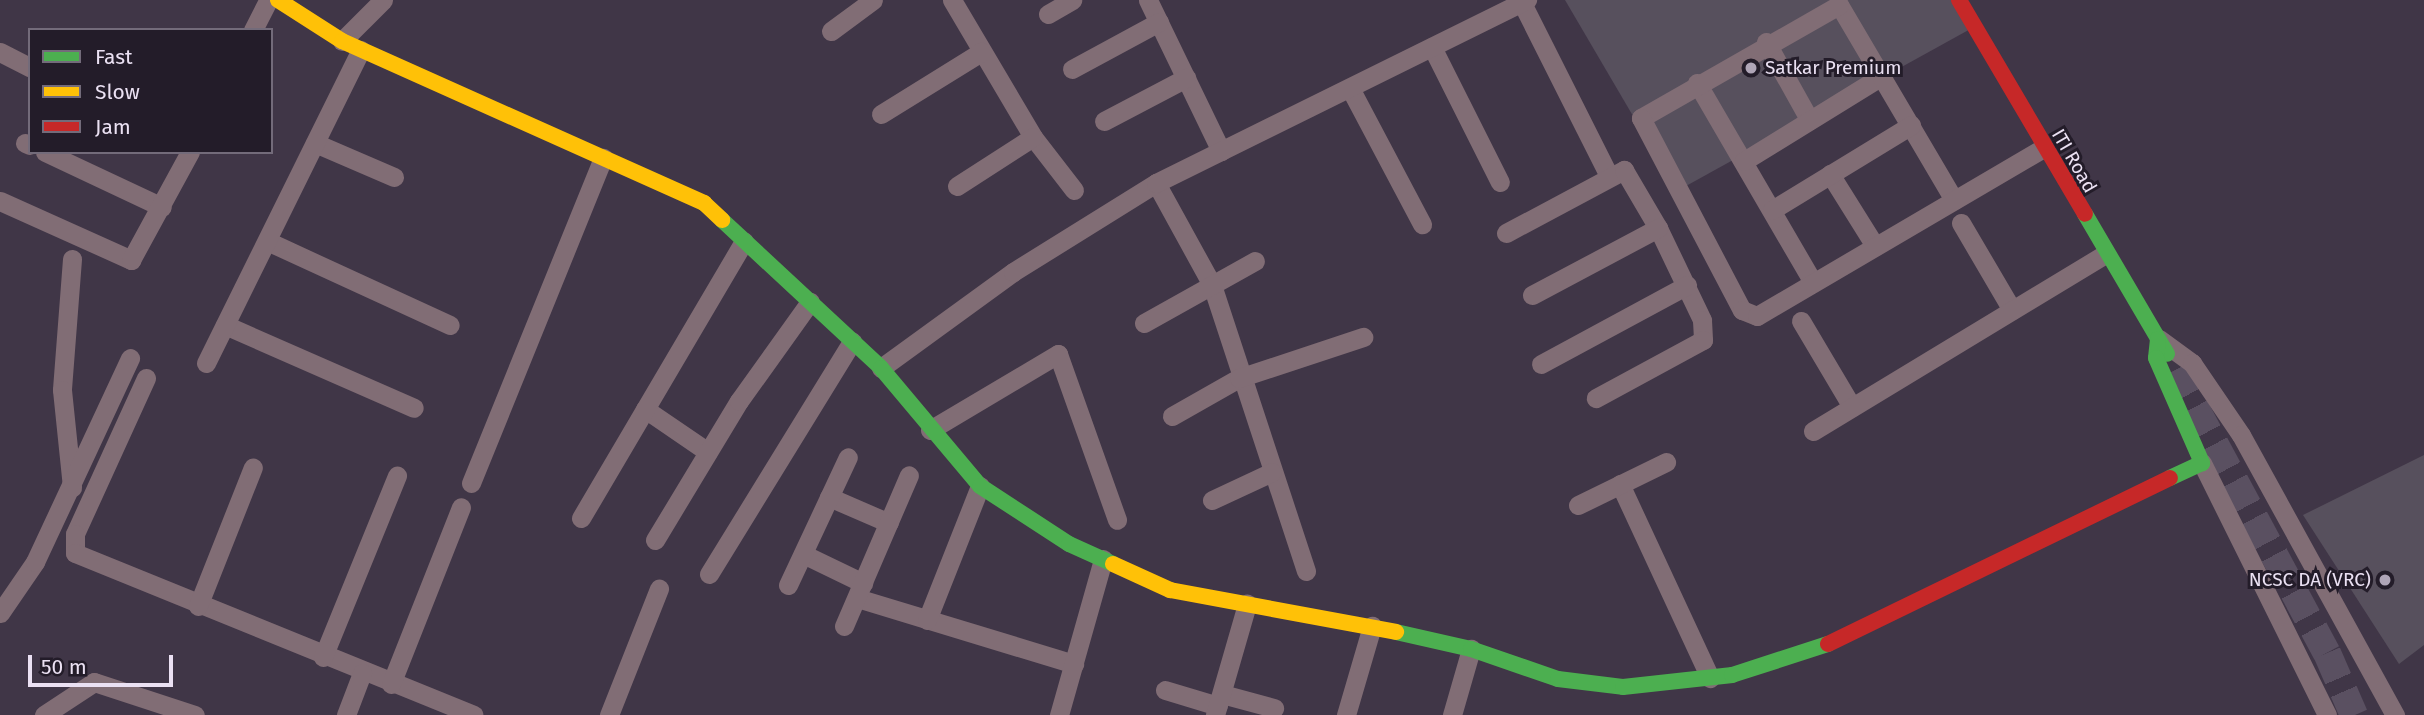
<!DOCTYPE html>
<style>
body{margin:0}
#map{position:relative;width:2424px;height:715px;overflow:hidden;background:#403647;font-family:"Fira Sans",sans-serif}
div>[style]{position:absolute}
.building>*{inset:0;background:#57505d}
.secondary-tunnel>*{height:28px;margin-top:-14px;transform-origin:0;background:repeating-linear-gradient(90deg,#5a5061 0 28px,transparent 0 42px)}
.street>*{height:19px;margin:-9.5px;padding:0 9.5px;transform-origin:9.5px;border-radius:9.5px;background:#816d75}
.fast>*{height:16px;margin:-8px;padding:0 8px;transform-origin:8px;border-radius:8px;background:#4caf50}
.slow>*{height:16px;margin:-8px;padding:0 8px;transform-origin:8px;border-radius:8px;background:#ffc107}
.jam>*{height:16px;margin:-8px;padding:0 8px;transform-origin:8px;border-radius:8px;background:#c62828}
.dots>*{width:19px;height:19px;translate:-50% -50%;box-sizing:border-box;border:4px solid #231c29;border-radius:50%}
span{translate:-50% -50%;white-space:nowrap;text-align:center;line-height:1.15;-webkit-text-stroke:6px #231c29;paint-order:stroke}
.poi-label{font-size:19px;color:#ebe1f3}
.left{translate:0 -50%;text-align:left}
.right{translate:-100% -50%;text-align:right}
.street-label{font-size:19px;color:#ebe1f3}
.legend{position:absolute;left:28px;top:28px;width:245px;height:126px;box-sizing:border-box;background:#231c29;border:2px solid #736b7a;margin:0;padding:9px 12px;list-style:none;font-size:21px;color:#ebe1f3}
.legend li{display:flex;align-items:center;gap:14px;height:35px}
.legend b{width:35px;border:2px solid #736b7a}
.scale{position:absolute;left:28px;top:655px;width:145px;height:32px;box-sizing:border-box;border:4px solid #ebe1f3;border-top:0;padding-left:9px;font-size:21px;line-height:24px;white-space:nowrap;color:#ebe1f3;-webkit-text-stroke:5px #231c29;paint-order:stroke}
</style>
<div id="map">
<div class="building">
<div style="clip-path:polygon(1565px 0,1957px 0,1974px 27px,1677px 191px)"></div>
<div style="clip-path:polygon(2424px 455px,2424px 645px,2399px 664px,2303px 515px)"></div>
</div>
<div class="secondary-tunnel">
<div style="left:2175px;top:370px;width:321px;rotate:61.8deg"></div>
<div style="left:2327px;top:653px;width:68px;rotate:66.5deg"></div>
</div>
<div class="street">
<div style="left:952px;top:0;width:159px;rotate:59.4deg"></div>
<div style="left:1033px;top:137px;width:67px;rotate:52.3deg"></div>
<div style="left:1148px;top:0;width:168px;rotate:64.2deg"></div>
<div style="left:1522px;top:3px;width:194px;rotate:63.3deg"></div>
<div style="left:1048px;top:14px;width:28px;rotate:-30deg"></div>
<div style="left:253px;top:30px;width:34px;rotate:-63deg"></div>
<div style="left:831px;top:31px;width:52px;rotate:-36.4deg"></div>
<div style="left:342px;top:41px;width:58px;rotate:-45deg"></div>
<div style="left:1766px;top:42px;width:88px;rotate:60.8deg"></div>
<div style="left:1432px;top:47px;width:151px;rotate:63.3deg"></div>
<div style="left:0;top:52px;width:34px;rotate:27deg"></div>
<div style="left:1072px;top:69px;width:99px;rotate:-28.4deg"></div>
<div style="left:1697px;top:83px;width:230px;rotate:59.8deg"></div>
<div style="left:1351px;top:90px;width:152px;rotate:62.1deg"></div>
<div style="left:881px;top:114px;width:118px;rotate:-31.8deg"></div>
<div style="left:1104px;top:121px;width:93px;rotate:-27.7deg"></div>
<div style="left:25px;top:143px;width:5px;rotate:22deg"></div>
<div style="left:315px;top:143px;width:86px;rotate:23.3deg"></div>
<div style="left:45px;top:152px;width:129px;rotate:25.2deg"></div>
<div style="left:1744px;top:161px;width:163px;rotate:-31.7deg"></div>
<div style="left:1830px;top:174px;width:85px;rotate:58deg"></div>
<div style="left:1156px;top:183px;width:116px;rotate:61.2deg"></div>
<div style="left:1212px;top:285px;width:301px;rotate:71.8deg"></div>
<div style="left:957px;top:186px;width:90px;rotate:-32.8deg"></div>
<div style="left:1954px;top:200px;width:226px;rotate:-120.5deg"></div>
<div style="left:1839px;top:5px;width:228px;rotate:150.3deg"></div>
<div style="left:1641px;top:118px;width:217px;rotate:62.3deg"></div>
<div style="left:1742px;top:310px;width:16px;rotate:22deg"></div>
<div style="left:1757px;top:316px;width:332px;rotate:-30.4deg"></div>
<div style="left:0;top:201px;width:144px;rotate:24.2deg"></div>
<div style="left:131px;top:260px;width:123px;rotate:-61.4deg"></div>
<div style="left:1772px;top:210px;width:163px;rotate:-31.4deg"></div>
<div style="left:1961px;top:223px;width:101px;rotate:59.6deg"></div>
<div style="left:1506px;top:233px;width:134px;rotate:-28.1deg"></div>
<div style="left:1624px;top:170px;width:67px;rotate:59.6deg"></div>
<div style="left:1658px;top:228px;width:102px;rotate:64.4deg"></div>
<div style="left:1702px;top:320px;width:20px;rotate:87deg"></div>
<div style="left:1703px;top:340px;width:122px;rotate:151.5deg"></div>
<div style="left:267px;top:241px;width:201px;rotate:24.7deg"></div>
<div style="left:72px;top:259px;width:131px;rotate:94.4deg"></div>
<div style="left:62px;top:390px;width:98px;rotate:84.1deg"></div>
<div style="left:1532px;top:295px;width:143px;rotate:-28deg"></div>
<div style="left:1801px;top:321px;width:100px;rotate:59.3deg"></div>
<div style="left:1144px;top:323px;width:127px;rotate:-29.2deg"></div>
<div style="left:225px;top:325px;width:206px;rotate:23.7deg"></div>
<div style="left:2159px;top:339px;width:41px;rotate:36deg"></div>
<div style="left:2192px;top:363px;width:87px;rotate:55.8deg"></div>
<div style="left:2241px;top:435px;width:320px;rotate:61.2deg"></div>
<div style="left:206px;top:363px;width:349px;rotate:-63.7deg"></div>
<div style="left:1541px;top:364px;width:166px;rotate:-28.4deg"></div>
<div style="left:881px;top:368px;width:163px;rotate:-36deg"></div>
<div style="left:1013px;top:272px;width:168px;rotate:-31.9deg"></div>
<div style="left:1156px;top:183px;width:414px;rotate:-26.3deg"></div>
<div style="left:146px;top:378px;width:171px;rotate:114.5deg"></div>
<div style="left:75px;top:534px;width:19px;rotate:90deg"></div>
<div style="left:75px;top:553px;width:430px;rotate:22.1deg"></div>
<div style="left:645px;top:409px;width:76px;rotate:34.3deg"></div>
<div style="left:1172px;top:416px;width:77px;rotate:-29.6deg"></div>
<div style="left:1239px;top:378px;width:131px;rotate:-18.3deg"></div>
<div style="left:930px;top:430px;width:149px;rotate:-30.7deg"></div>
<div style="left:1058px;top:354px;width:176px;rotate:70.4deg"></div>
<div style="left:1813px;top:431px;width:341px;rotate:-31.2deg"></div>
<div style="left:2202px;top:463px;width:281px;rotate:63.6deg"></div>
<div style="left:471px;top:483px;width:351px;rotate:-67.9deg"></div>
<div style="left:1620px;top:484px;width:214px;rotate:65.1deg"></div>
<div style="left:829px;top:497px;width:65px;rotate:23.4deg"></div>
<div style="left:1212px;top:500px;width:66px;rotate:-25deg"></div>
<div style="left:1578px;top:505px;width:98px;rotate:-26deg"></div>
<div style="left:581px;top:518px;width:321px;rotate:-59.5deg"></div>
<div style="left:655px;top:540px;width:162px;rotate:-58.9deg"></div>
<div style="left:739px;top:401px;width:122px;rotate:-54.4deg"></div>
<div style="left:803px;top:554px;width:67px;rotate:25.8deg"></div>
<div style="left:709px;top:574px;width:273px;rotate:-58.4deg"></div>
<div style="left:788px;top:585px;width:141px;rotate:-64.9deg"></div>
<div style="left:857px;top:598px;width:227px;rotate:16.9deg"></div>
<div style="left:198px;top:606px;width:149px;rotate:-68.4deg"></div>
<div style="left:0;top:613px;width:62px;rotate:-55.5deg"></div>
<div style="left:35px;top:562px;width:225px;rotate:-65deg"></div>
<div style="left:927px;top:620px;width:144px;rotate:-68.4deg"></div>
<div style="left:844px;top:626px;width:164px;rotate:-66.7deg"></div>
<div style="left:323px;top:657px;width:196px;rotate:-67.8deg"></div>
<div style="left:391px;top:684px;width:190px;rotate:-68.4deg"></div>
<div style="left:1165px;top:690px;width:55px;rotate:16.8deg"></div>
<div style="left:1222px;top:694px;width:54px;rotate:15.1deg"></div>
<div style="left:44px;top:715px;width:60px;rotate:-33.4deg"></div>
<div style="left:94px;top:682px;width:106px;rotate:18.1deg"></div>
<div style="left:346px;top:715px;width:45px;rotate:-69.1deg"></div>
<div style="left:609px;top:715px;width:136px;rotate:-68.4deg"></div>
<div style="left:1059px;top:715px;width:162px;rotate:-74.2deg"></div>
<div style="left:1215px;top:715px;width:116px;rotate:-73.9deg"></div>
<div style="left:1346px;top:715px;width:93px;rotate:-73.7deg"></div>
<div style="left:1452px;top:715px;width:69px;rotate:-73.9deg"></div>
</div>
<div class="fast">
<div style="left:2085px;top:214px;width:162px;rotate:59.6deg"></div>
<div style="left:722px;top:220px;width:217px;rotate:42.9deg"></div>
<div style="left:881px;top:368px;width:154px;rotate:50deg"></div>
<div style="left:980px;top:486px;width:106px;rotate:33.1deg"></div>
<div style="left:1069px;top:544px;width:48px;rotate:24.4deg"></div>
<div style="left:2158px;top:339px;width:19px;rotate:96deg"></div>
<div style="left:2156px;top:358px;width:115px;rotate:66.3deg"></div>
<div style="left:2202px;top:463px;width:35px;rotate:155deg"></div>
<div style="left:1396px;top:632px;width:77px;rotate:12.8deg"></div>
<div style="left:1471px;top:649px;width:92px;rotate:19deg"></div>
<div style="left:1558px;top:679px;width:65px;rotate:7deg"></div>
<div style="left:1623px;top:687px;width:110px;rotate:-6.3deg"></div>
<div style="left:1732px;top:675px;width:101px;rotate:-17.9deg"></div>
</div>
<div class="slow">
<div style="left:278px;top:0;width:76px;rotate:32.6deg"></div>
<div style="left:342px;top:41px;width:397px;rotate:24.1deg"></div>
<div style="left:704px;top:203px;width:25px;rotate:43deg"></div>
<div style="left:1113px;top:564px;width:63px;rotate:24.5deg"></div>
<div style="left:1170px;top:590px;width:230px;rotate:10.5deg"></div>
</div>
<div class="jam">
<div style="left:1959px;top:0;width:248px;rotate:59.5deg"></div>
<div style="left:1828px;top:644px;width:380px;rotate:-25.9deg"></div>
</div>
<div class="dots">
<div style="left:1751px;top:68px;background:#afa5b7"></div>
<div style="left:2385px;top:580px;background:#afa5b7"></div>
</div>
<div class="poi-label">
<span class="left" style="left:1765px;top:68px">Satkar Premium</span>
<span class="right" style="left:2371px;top:580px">NCSC DA (VRC)</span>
</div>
<div class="street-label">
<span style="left:2074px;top:161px;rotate:60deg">ITI Road</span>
</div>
<ul class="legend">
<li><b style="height:9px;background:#4caf50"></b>Fast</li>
<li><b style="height:9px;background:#ffc107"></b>Slow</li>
<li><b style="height:9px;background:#c62828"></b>Jam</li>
</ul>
<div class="scale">50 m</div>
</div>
